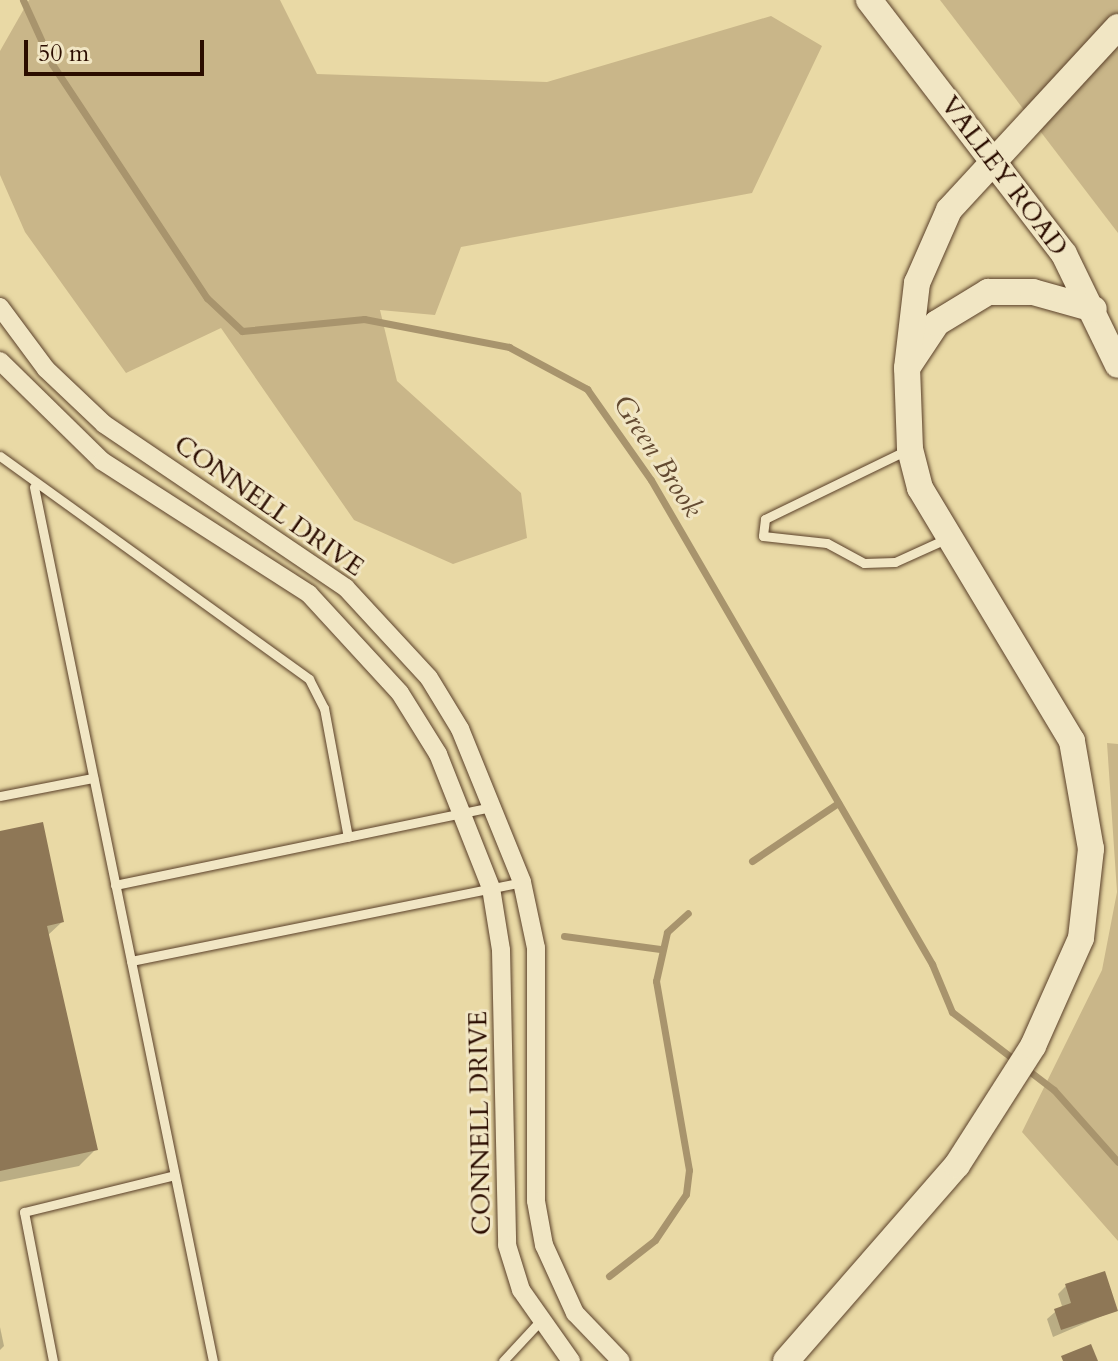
<!DOCTYPE html>
<style>
body{margin:0}
#map{position:relative;width:1118px;height:1361px;overflow:hidden;background:#e9d9a5;font-family:Cardo,serif}
div>[style]{position:absolute}
.green>*{inset:0;background:#c9b689}
.shadow>*{inset:0;background:#0003}
.stream>*{height:7px;margin:-3.5px;padding:0 3.5px;transform-origin:3.5px;border-radius:3.5px;background:#a8946d}
.building>*{inset:0;background:#8e7756}
.roads{filter:drop-shadow(0 0 2px #5a4029) drop-shadow(0 0 2px #5a4029)}
.lane>*{height:9px;margin:-4.5px;padding:0 4.5px;transform-origin:4.5px;border-radius:4.5px;background:#f1e6c4}
.street>*{height:18px;margin:-9px;padding:0 9px;transform-origin:9px;border-radius:9px;background:#f1e6c4}
.secondary>*{height:26px;margin:-13px;padding:0 13px;transform-origin:13px;border-radius:13px;background:#f1e6c4}
span{translate:-50% -50%;white-space:nowrap;text-align:center;line-height:1.15;-webkit-text-stroke:6px #f1e6c4;paint-order:stroke}
.street-label{font-size:26px;color:#2b0d00}
.water-label{font-size:28px;color:#634a31;font-style:italic}
.scale{position:absolute;left:24px;top:40px;width:180px;height:36px;box-sizing:border-box;border:4px solid #2b0d00;border-top:0;padding-left:10px;font-size:24px;line-height:28px;white-space:nowrap;color:#2b0d00;-webkit-text-stroke:6px #f1e6c4;paint-order:stroke}
</style>
<div id="map">
<div class="green">
<div style="clip-path:polygon(29px 0,280px 0,317px 74px,547px 82px,771px 16px,822px 46px,752px 193px,461px 247px,435px 315px,380px 310px,397px 381px,521px 493px,527px 538px,453px 564px,354px 520px,221px 328px,126px 373px,25px 232px,0 175px,0 51px)"></div>
<div style="clip-path:polygon(940px 0,1118px 0,1118px 233px)"></div>
<div style="clip-path:polygon(1107px 743px,1118px 744px,1118px 1241px,1022px 1132px,1102px 970px,1117px 892px)"></div>
</div>
<div class="shadow">
<div style="clip-path:polygon(0 833px,62px 922px,47px 936px,96px 1149px,79px 1166px,0 1182px)"></div>
<div style="clip-path:polygon(1066px 1286px,1116px 1310px,1053px 1337px,1047px 1319px,1062px 1306px,1058px 1294px)"></div>
<div style="clip-path:polygon(0 1327px,4px 1346px,0 1350px)"></div>
</div>
<div class="stream">
<div style="left:23px;top:0;width:70px;rotate:65.6deg"></div>
<div style="left:52px;top:64px;width:281px;rotate:56.5deg"></div>
<div style="left:207px;top:298px;width:48px;rotate:43.3deg"></div>
<div style="left:242px;top:331px;width:123px;rotate:-5.6deg"></div>
<div style="left:364px;top:319px;width:148px;rotate:10.9deg"></div>
<div style="left:509px;top:347px;width:89px;rotate:28.3deg"></div>
<div style="left:587px;top:389px;width:111px;rotate:54.9deg"></div>
<div style="left:651px;top:480px;width:560px;rotate:59.86deg"></div>
<div style="left:932px;top:964px;width:52px;rotate:67.4deg"></div>
<div style="left:952px;top:1012px;width:128px;rotate:37.4deg"></div>
<div style="left:1054px;top:1090px;width:96px;rotate:48.4deg"></div>
<div style="left:752px;top:861px;width:104px;rotate:-34deg"></div>
<div style="left:564px;top:936px;width:97px;rotate:7.7deg"></div>
<div style="left:609px;top:1276px;width:58px;rotate:-38deg"></div>
<div style="left:655px;top:1240px;width:55px;rotate:-56deg"></div>
<div style="left:686px;top:1194px;width:24px;rotate:-83deg"></div>
<div style="left:689px;top:1170px;width:192px;rotate:-99.9deg"></div>
<div style="left:656px;top:981px;width:50px;rotate:-77.3deg"></div>
<div style="left:667px;top:932px;width:28px;rotate:-42deg"></div>
</div>
<div class="building">
<div style="clip-path:polygon(43px 822px,64px 922px,47px 926px,98px 1150px,0 1171px,0 831px)"></div>
<div style="clip-path:polygon(1105px 1271px,1118px 1311px,1061px 1330px,1054px 1309px,1071px 1303px,1065px 1284px)"></div>
<div style="clip-path:polygon(1091px 1344px,1098px 1361px,1063px 1361px,1061px 1356px)"></div>
</div>
<div class="roads">
<div class="lane">
<div style="left:907px;top:450px;width:158px;rotate:154.1deg"></div>
<div style="left:765px;top:519px;width:17px;rotate:97deg"></div>
<div style="left:763px;top:536px;width:64px;rotate:6.2deg"></div>
<div style="left:827px;top:543px;width:42px;rotate:28.4deg"></div>
<div style="left:864px;top:563px;width:31px;rotate:-2deg"></div>
<div style="left:895px;top:562px;width:56px;rotate:-24.3deg"></div>
<div style="left:0;top:456px;width:381px;rotate:35.8deg"></div>
<div style="left:309px;top:679px;width:33px;rotate:63deg"></div>
<div style="left:324px;top:708px;width:131px;rotate:79.5deg"></div>
<div style="left:34px;top:487px;width:892px;rotate:78.43deg"></div>
<div style="left:0;top:796px;width:95px;rotate:-11deg"></div>
<div style="left:115px;top:885px;width:385px;rotate:-11.7deg"></div>
<div style="left:131px;top:961px;width:399px;rotate:-11.4deg"></div>
<div style="left:53px;top:1361px;width:152px;rotate:-101deg"></div>
<div style="left:24px;top:1212px;width:155px;rotate:-13.8deg"></div>
<div style="left:503px;top:1361px;width:54px;rotate:-47.2deg"></div>
</div>
<div class="street">
<div style="left:0;top:307px;width:77px;rotate:53.4deg"></div>
<div style="left:46px;top:369px;width:80px;rotate:43.5deg"></div>
<div style="left:104px;top:424px;width:292px;rotate:34.1deg"></div>
<div style="left:346px;top:588px;width:122px;rotate:47.3deg"></div>
<div style="left:429px;top:678px;width:60px;rotate:58.7deg"></div>
<div style="left:460px;top:729px;width:165px;rotate:67.9deg"></div>
<div style="left:522px;top:882px;width:67px;rotate:78deg"></div>
<div style="left:536px;top:948px;width:253px;rotate:90deg"></div>
<div style="left:536px;top:1201px;width:45px;rotate:79.7deg"></div>
<div style="left:544px;top:1245px;width:75px;rotate:65.5deg"></div>
<div style="left:575px;top:1313px;width:66px;rotate:46.2deg"></div>
<div style="left:0;top:361px;width:143px;rotate:44.4deg"></div>
<div style="left:102px;top:461px;width:246px;rotate:32.7deg"></div>
<div style="left:309px;top:594px;width:134px;rotate:47.4deg"></div>
<div style="left:400px;top:693px;width:72px;rotate:58.1deg"></div>
<div style="left:438px;top:754px;width:144px;rotate:68.4deg"></div>
<div style="left:491px;top:888px;width:63px;rotate:80.8deg"></div>
<div style="left:501px;top:950px;width:295px;rotate:88.8deg"></div>
<div style="left:507px;top:1245px;width:47px;rotate:72.7deg"></div>
<div style="left:521px;top:1290px;width:87px;rotate:54.8deg"></div>
</div>
<div class="secondary">
<div style="left:869px;top:0;width:320px;rotate:52.5deg"></div>
<div style="left:1064px;top:254px;width:123px;rotate:64.1deg"></div>
<div style="left:909px;top:365px;width:50px;rotate:-56.3deg"></div>
<div style="left:937px;top:323px;width:60px;rotate:-31.3deg"></div>
<div style="left:988px;top:292px;width:45px"></div>
<div style="left:1033px;top:292px;width:63px;rotate:15.6deg"></div>
<div style="left:786px;top:1361px;width:260px;rotate:-48.9deg"></div>
<div style="left:957px;top:1165px;width:141px;rotate:-57.4deg"></div>
<div style="left:1033px;top:1046px;width:118px;rotate:-66deg"></div>
<div style="left:1081px;top:938px;width:90px;rotate:-83.6deg"></div>
<div style="left:1091px;top:849px;width:110px;rotate:-100deg"></div>
<div style="left:1072px;top:741px;width:295px;rotate:-121deg"></div>
<div style="left:920px;top:488px;width:40px;rotate:-104.4deg"></div>
<div style="left:910px;top:449px;width:81px;rotate:-92.1deg"></div>
<div style="left:907px;top:368px;width:86px;rotate:-83.3deg"></div>
<div style="left:917px;top:283px;width:80px;rotate:-66.3deg"></div>
<div style="left:949px;top:210px;width:249px;rotate:-47.3deg"></div>
</div>
</div>
<div class="street-label">
<span style="left:1004px;top:176px;rotate:53deg">VALLEY ROAD</span>
<span style="left:269px;top:506px;rotate:35deg">CONNELL DRIVE</span>
<span style="left:480px;top:1123px;rotate:-91deg">CONNELL DRIVE</span>
</div>
<div class="water-label">
<span style="left:658px;top:456px;rotate:57deg">Green Brook</span>
</div>
<div class="scale">50 m</div>
</div>
